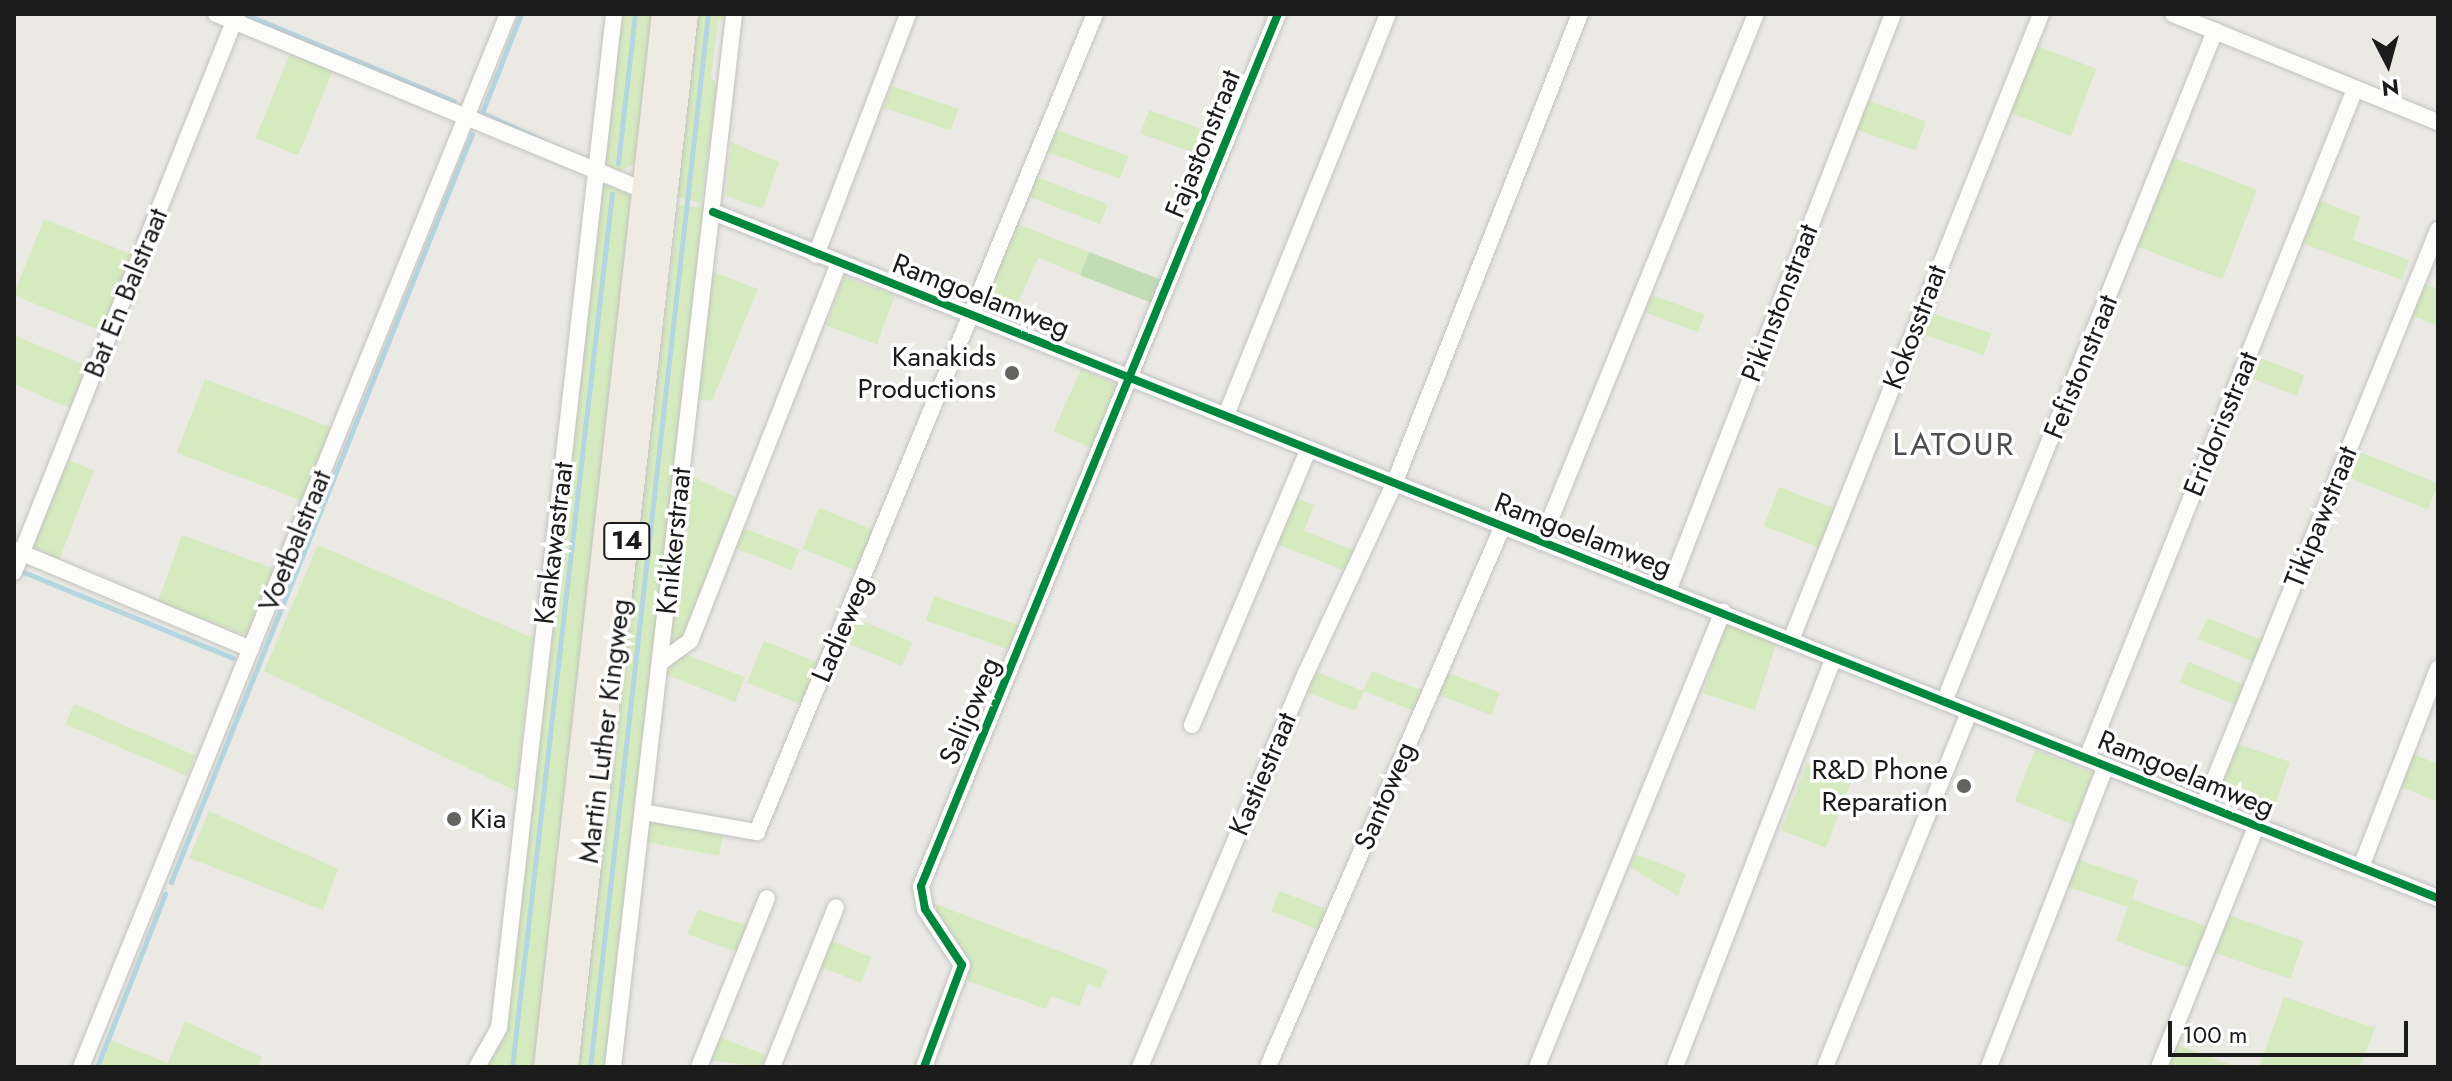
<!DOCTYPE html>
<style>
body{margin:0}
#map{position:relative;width:2452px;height:1081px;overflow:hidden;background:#eae9e4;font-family:Jost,sans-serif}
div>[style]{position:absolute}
.grass>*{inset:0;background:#d5ebbf;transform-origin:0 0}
.forest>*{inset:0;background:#c2dcb6;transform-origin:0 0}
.stream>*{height:5px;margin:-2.5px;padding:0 2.5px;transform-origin:2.5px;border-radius:2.5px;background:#b3d6e0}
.roads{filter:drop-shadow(0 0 2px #c2c2c0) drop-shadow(0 0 2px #c2c2c0)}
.street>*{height:16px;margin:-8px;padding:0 8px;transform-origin:8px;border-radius:8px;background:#fcfcfb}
.primary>*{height:24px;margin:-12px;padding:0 12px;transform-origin:12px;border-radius:12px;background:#f0ebe2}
.cycleway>*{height:8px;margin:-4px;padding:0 4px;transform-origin:4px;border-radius:4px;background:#00873e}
.dots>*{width:22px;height:22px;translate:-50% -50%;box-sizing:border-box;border:4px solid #fff;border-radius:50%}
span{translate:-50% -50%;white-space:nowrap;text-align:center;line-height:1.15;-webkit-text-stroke:7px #fff;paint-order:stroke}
.shield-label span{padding:2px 6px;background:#fff;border:2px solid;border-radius:6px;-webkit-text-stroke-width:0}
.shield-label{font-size:26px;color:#1b1b1b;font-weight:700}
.street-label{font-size:28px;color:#1b1b1b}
.poi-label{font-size:28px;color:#1b1b1b}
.right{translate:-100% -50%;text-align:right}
.left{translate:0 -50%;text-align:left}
.quarter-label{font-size:32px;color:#4e4e4e;letter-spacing:2px}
.frame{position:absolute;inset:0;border:16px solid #1b1b1b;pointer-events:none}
.north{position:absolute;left:2348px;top:24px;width:80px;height:80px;-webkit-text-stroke:6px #fff;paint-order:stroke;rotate:174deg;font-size:22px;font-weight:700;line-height:32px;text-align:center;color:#1b1b1b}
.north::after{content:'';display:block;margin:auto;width:28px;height:36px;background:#1b1b1b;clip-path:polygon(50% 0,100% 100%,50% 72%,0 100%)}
.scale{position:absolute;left:2168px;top:1021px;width:240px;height:36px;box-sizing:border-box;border:4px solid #1b1b1b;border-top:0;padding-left:10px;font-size:24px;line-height:28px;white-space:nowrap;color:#1b1b1b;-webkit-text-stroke:6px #fff;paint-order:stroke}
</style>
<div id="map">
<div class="grass">
<div style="clip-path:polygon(619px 14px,655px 14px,636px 162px,619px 172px,602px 160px)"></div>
<div style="clip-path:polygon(693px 14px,726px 14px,718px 23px,711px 77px,717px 86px,701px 203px,677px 197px)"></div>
<div style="left:2032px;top:44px;width:69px;height:72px;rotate:21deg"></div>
<div style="left:290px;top:53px;width:46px;height:92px;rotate:22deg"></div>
<div style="left:892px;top:86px;width:70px;height:23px;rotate:19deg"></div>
<div style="left:1867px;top:100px;width:63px;height:31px;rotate:20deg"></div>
<div style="left:1149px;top:110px;width:77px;height:25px;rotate:20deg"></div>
<div style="left:1054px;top:129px;width:79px;height:24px;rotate:20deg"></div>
<div style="clip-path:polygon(731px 142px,779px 162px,763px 209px,726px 196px)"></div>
<div style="left:2172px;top:157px;width:91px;height:96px;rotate:21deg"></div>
<div style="left:1034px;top:176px;width:79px;height:21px;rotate:21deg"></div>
<div style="clip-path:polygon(608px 183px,633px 196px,538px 1067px,485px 1067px,507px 1026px,602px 186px)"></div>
<div style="clip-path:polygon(2315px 198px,2360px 217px,2353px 240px,2409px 260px,2402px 280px,2299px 242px)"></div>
<div style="clip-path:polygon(679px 205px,706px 208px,605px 1067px,573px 1067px)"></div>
<div style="left:44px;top:219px;width:100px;height:82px;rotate:22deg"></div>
<div style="clip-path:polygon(1017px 224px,1089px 252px,1080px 275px,1038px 258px,1013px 313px,985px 298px)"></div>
<div style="clip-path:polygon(711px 271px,758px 289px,712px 401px,698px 399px)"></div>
<div style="left:844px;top:277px;width:54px;height:52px;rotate:20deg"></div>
<div style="clip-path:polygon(2421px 282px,2438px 289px,2438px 326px,2408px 314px)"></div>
<div style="left:1652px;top:295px;width:56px;height:19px;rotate:20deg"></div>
<div style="left:1926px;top:311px;width:69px;height:23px;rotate:19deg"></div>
<div style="clip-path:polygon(14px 335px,87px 366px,70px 408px,14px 384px)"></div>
<div style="left:2255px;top:356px;width:53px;height:22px;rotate:21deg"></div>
<div style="left:1081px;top:369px;width:43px;height:68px;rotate:24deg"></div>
<div style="left:205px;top:379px;width:136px;height:79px;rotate:21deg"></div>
<div style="left:2353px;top:449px;width:92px;height:28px;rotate:22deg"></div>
<div style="clip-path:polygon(68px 460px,94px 470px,58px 563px,31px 544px)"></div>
<div style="clip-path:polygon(689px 475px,740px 499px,685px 638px,670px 646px)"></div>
<div style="left:1779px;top:487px;width:64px;height:42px;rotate:21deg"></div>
<div style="clip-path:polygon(1292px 497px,1314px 505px,1304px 531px,1353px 550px,1345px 571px,1274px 543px)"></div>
<div style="left:819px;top:508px;width:64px;height:44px;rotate:22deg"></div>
<div style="left:738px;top:526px;width:66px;height:22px;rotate:21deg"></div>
<div style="left:182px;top:535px;width:99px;height:72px;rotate:20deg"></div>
<div style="clip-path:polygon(318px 545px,533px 638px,516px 791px,264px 671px)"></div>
<div style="left:934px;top:596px;width:93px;height:26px;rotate:19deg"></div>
<div style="left:853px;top:617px;width:64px;height:26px;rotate:23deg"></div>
<div style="left:2207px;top:618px;width:61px;height:23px;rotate:22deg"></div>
<div style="left:1726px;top:623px;width:54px;height:74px;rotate:18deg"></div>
<div style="left:764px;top:641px;width:63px;height:45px;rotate:22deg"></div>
<div style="clip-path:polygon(681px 653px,745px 677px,735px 702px,665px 674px)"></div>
<div style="left:2188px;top:662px;width:61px;height:22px;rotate:22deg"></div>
<div style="clip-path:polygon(1312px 670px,1363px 691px,1372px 671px,1424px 691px,1416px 712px,1364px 691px,1355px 711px,1304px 691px)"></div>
<div style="left:1444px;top:671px;width:60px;height:24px;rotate:21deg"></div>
<div style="left:74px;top:704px;width:132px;height:22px;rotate:23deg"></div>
<div style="left:2235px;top:743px;width:58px;height:53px;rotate:19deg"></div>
<div style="left:2035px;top:750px;width:63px;height:55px;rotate:22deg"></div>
<div style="clip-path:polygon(2410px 753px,2438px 764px,2438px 802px,2398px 786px)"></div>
<div style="left:1807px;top:763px;width:48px;height:72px;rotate:21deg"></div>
<div style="clip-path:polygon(209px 811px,338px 869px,323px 910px,189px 858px)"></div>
<div style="left:649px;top:818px;width:76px;height:24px;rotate:11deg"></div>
<div style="clip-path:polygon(1635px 854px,1686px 874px,1678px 896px,1630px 867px)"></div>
<div style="clip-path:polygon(2075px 859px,2138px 880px,2132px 899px,2208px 927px,2192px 969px,2116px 941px,2128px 907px,2065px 886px)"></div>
<div style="left:1279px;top:891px;width:56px;height:22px;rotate:21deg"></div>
<div style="clip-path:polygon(930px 902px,1108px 970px,1100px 989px,1088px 984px,1079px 1006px,1051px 996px,1046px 1009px,965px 980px,965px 953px)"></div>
<div style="clip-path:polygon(698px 910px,750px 926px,737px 952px,687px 934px)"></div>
<div style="left:2228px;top:915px;width:80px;height:40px;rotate:19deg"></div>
<div style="left:827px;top:939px;width:48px;height:28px;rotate:22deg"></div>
<div style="clip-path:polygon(2284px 997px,2375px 1028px,2360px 1067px,2259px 1067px)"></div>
<div style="clip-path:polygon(185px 1021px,262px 1057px,258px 1067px,100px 1067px,111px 1040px,168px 1063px)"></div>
<div style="clip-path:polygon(714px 1035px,766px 1055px,761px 1067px,704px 1059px)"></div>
<div style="clip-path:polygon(2177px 1045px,2237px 1067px,2169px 1066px)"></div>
</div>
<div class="forest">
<div style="left:1089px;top:252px;width:79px;height:25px;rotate:21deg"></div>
</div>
<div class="stream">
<div style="left:521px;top:14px;width:106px;rotate:111.5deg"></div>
<div style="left:482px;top:113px;width:68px;rotate:24.3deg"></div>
<div style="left:247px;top:15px;width:224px;rotate:22.6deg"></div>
<div style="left:618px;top:163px;width:150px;rotate:-83.5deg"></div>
<div style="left:21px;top:571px;width:229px;rotate:22.3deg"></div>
<div style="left:171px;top:882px;width:806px;rotate:-68.08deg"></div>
<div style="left:97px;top:1067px;width:186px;rotate:-68.5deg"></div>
<div style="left:512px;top:1067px;width:879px;rotate:-83.47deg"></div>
<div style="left:590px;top:1067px;width:1060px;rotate:-83.61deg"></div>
</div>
<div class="roads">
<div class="street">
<div style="left:216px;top:14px;width:469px;rotate:22.4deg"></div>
<div style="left:2173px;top:14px;width:286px;rotate:22.2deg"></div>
<div style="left:713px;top:212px;width:1856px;rotate:21.69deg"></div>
<div style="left:816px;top:255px;width:258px;rotate:-69.1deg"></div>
<div style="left:1226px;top:415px;width:432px;rotate:-68deg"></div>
<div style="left:1541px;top:542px;width:570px;rotate:-67.84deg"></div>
<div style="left:15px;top:550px;width:256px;rotate:22.8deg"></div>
<div style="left:14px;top:572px;width:601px;rotate:-68.22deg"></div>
<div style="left:1668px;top:591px;width:619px;rotate:-68.7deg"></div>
<div style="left:1791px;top:640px;width:674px;rotate:-68.23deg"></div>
<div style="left:661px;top:662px;width:36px;rotate:-36deg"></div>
<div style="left:690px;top:641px;width:404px;rotate:-68.5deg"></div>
<div style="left:1944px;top:702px;width:724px;rotate:-68.01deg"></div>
<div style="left:1192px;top:725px;width:298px;rotate:-67.1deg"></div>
<div style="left:2087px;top:758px;width:721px;rotate:-68.17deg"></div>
<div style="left:2204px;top:805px;width:621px;rotate:-67.86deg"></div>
<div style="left:643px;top:812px;width:116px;rotate:10deg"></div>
<div style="left:757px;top:832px;width:885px;rotate:-67.55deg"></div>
<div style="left:2361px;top:867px;width:213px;rotate:-68.8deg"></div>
<div style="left:1269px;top:1064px;width:584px;rotate:-66.51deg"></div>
<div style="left:81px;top:1067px;width:1136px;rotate:-67.93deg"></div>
<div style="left:477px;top:1067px;width:45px;rotate:-60.6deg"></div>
<div style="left:499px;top:1028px;width:1021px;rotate:-83.53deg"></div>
<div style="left:613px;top:1067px;width:1060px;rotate:-83.44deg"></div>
<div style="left:699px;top:1067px;width:182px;rotate:-68.1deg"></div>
<div style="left:772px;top:1067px;width:172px;rotate:-68.2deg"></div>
<div style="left:924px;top:1067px;width:109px;rotate:-69.6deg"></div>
<div style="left:962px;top:965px;width:67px;rotate:-123.5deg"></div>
<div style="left:925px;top:909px;width:23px;rotate:-100deg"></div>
<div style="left:921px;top:886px;width:942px;rotate:-67.74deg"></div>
<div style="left:1140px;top:1067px;width:428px;rotate:-67.2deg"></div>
<div style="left:1306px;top:673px;width:208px;rotate:-65deg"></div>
<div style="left:1394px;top:484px;width:505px;rotate:-68.41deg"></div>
<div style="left:1537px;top:1067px;width:492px;rotate:-67.8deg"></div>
<div style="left:1675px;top:1067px;width:439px;rotate:-68.8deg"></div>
<div style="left:1825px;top:1067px;width:383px;rotate:-67.9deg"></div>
<div style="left:1989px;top:1067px;width:323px;rotate:-68.8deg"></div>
<div style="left:2159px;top:1067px;width:261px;rotate:-68deg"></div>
</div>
<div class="primary">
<div style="left:546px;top:1067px;width:1060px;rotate:-83.61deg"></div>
<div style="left:566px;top:1067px;width:1060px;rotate:-83.5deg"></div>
</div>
</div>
<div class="cycleway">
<div style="left:713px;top:212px;width:1856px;rotate:21.69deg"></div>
<div style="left:924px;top:1067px;width:109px;rotate:-69.6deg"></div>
<div style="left:962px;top:965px;width:67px;rotate:-123.5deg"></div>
<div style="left:925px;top:909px;width:23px;rotate:-100deg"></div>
<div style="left:921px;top:886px;width:942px;rotate:-67.74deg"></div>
</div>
<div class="dots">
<div style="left:1012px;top:373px;background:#636361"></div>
<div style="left:1964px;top:786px;background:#636361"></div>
<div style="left:454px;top:819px;background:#636361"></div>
</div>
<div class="shield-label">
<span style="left:627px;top:541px">14</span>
</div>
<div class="street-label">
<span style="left:1203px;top:144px;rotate:-68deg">Fajastonstraat</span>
<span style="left:126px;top:293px;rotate:-68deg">Bat En Balstraat</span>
<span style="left:981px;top:296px;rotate:21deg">Ramgoelamweg</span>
<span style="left:1780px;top:303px;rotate:-69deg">Pikinstonstraat</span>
<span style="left:1915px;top:327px;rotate:-69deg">Kokosstraat</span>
<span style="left:2081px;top:367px;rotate:-68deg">Fefistonstraat</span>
<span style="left:2221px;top:424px;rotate:-68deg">Eridorisstraat</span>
<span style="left:2321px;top:517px;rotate:-68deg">Tikipawstraat</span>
<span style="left:1583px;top:535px;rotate:21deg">Ramgoelamweg</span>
<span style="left:295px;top:541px;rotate:-68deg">Voetbalstraat</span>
<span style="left:674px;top:541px;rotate:-84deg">Knikkerstraat</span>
<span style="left:554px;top:543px;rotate:-83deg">Kankawastraat</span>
<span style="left:842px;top:629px;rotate:-67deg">Ladieweg</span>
<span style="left:970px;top:711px;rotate:-67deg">Salijoweg</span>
<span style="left:605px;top:731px;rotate:-83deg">Martin Luther Kingweg</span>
<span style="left:1263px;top:774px;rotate:-67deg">Kastiestraat</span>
<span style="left:2186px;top:774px;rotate:22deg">Ramgoelamweg</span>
<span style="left:1385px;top:796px;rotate:-67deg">Santoweg</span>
</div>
<div class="poi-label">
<span class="right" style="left:996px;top:373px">Kanakids<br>Productions</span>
<span class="right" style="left:1948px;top:786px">R&amp;D Phone<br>Reparation</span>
<span class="left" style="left:470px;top:819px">Kia</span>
</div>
<div class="quarter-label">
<span style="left:1954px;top:444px">LATOUR</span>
</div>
<div class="frame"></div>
<div class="north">N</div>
<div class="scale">100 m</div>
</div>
